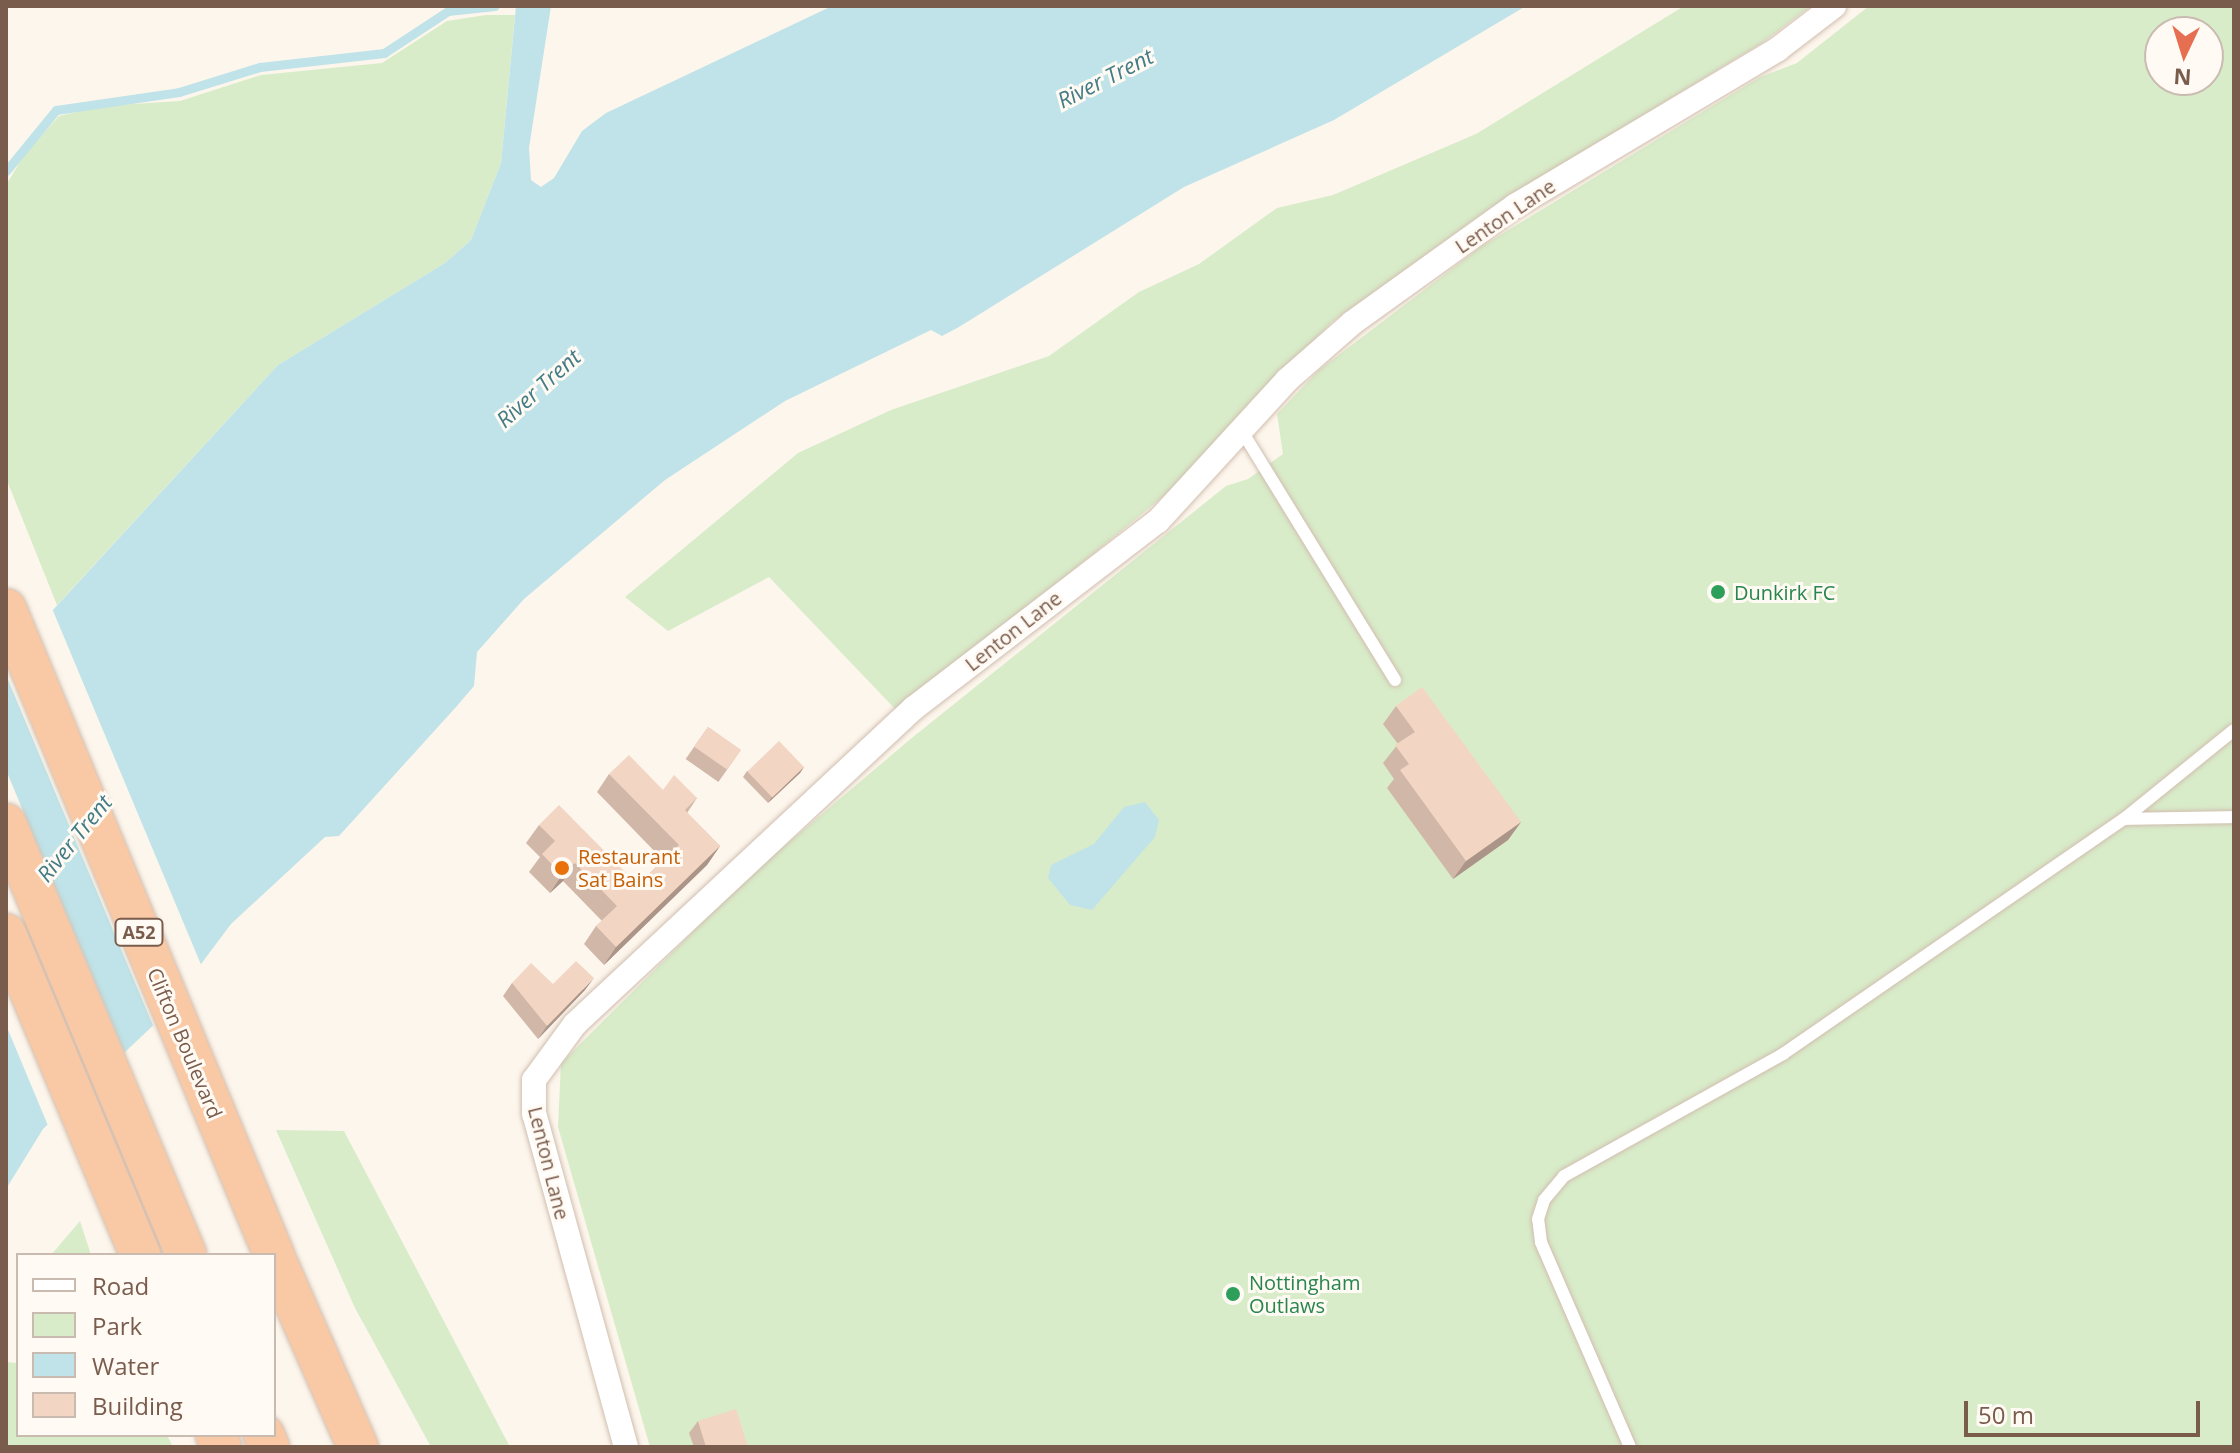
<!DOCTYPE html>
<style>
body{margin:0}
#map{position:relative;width:2240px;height:1453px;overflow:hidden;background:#fdf6ec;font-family:"Open Sans",sans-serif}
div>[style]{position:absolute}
.green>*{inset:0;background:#d8ecc9}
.water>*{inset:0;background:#bfe3e8}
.pier>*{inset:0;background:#fdf6ec}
.stream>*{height:9px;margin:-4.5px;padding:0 4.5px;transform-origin:4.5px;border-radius:4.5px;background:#bfe3e8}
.roads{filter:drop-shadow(0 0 2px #d1beb0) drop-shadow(0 0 2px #d1beb0)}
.service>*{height:12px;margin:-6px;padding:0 6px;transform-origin:6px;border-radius:6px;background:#fff}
.minor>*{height:24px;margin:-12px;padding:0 12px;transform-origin:12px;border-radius:12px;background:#fff}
.trunk>*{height:40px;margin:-20px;padding:0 20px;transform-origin:20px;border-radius:20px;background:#f9c8a4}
.wall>*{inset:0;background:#d1b7a8;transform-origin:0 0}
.shaded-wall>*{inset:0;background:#aa9588}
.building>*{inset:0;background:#f3d5c3;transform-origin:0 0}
.dots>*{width:22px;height:22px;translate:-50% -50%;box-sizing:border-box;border:4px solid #fffaf3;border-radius:50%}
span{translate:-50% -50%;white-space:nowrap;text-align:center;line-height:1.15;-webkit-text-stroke:6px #fffaf3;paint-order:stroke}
.shield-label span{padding:2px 6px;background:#fffaf3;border:2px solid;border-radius:6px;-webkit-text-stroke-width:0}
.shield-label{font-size:18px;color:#7a5c4d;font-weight:700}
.street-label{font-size:20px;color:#7a5c4d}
.leisure-label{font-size:20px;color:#27864d}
.left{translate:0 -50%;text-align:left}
.food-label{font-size:20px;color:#c56008}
.water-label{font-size:22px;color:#437c86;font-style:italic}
.frame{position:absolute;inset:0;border:8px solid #7a5c4d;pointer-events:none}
.legend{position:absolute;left:16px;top:1253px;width:260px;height:184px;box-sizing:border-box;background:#fffaf3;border:2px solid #cabbb1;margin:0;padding:10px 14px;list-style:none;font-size:24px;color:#7a5c4d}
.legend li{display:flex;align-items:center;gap:16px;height:40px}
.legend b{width:40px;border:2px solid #cabbb1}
.north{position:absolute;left:2144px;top:16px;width:80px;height:80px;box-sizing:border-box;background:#fffaf3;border:2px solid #cabbb1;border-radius:50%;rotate:184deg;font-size:22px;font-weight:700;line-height:32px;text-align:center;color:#7a5c4d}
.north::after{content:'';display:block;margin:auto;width:28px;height:36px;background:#e76f51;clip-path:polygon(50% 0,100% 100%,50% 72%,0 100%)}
.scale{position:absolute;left:1964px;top:1401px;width:236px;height:36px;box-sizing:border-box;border:4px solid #7a5c4d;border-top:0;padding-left:10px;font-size:24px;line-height:28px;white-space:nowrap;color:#7a5c4d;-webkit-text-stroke:6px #fffaf3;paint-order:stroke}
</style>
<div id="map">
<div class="green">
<div style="clip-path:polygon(1684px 6px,1811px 6px,1762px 43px,1492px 207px,1332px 322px,1165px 495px,899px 713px,769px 577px,668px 631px,625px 597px,798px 453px,891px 410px,1049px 356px,1139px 292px,1199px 264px,1277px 208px,1333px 195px,1476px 134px)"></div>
<div style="clip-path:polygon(evenodd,1869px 6px,2234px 6px,2234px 1447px,650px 1447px,558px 1127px,561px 1063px,748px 877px,908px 741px,1226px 486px,1248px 479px,1283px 454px,1277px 414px,1319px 370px,1482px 246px,1760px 77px,1797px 63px,1869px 6px,2160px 32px,2208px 32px,2208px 80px,2160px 80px,2160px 32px)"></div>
<div style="clip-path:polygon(486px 15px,515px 15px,501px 163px,471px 240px,445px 263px,278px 365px,57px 605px,6px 478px,6px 185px,24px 155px,59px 116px,102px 106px,180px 101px,261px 75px,382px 63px,447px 21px)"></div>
<div style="clip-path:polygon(276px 1130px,344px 1131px,510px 1447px,431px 1447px,355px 1308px)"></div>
<div style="clip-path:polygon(80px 1221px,91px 1255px,51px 1255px)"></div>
<div style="clip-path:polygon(6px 1362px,18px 1363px,18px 1435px,167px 1435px,173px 1447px,6px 1447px)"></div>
</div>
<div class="water">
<div style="clip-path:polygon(516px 6px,551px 6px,529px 148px,531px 180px,541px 187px,554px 178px,582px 131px,606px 113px,832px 6px,1526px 6px,1334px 120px,1184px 187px,959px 327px,942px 336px,931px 330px,785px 401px,665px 480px,524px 599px,477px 652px,474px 686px,456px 707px,339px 836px,325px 837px,231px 924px,159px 1020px,43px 1129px,6px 1189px,6px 661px,278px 365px,445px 263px,471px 240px,501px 163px)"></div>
<div style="clip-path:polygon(1145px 802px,1159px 820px,1155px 837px,1092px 910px,1070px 905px,1048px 878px,1051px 865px,1094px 844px,1124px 807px)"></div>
</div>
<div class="pier">
<div style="clip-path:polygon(51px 606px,202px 967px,155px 1030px,6px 675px,6px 655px)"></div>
<div style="clip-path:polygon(6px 770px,127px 1059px,49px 1128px,6px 1025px)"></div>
</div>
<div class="stream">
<div style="left:6px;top:171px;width:79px;rotate:-50.7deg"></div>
<div style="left:56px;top:110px;width:124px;rotate:-8.3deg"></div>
<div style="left:179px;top:92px;width:85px;rotate:-17.2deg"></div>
<div style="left:260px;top:67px;width:125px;rotate:-6.4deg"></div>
<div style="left:384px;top:53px;width:77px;rotate:-33.3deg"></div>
<div style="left:448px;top:11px;width:47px;rotate:-6.1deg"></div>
</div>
<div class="roads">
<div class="service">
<div style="left:1240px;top:428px;width:296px;rotate:58.4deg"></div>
<div style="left:2124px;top:819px;width:141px;rotate:-39deg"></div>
<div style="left:1630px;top:1447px;width:223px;rotate:-113.5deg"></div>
<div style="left:1541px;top:1242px;width:23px;rotate:-97deg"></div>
<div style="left:1538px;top:1219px;width:20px;rotate:-72deg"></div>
<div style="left:1544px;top:1200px;width:31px;rotate:-50deg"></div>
<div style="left:1564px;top:1176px;width:251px;rotate:-29.1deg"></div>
<div style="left:1783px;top:1054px;width:414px;rotate:-34.6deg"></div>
<div style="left:2124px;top:819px;width:110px;rotate:-1deg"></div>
</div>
<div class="minor">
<div style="left:626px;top:1447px;width:345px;rotate:-105.4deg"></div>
<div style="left:534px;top:1114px;width:34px;rotate:-90deg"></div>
<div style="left:534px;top:1080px;width:69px;rotate:-53.8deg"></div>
<div style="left:575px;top:1024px;width:463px;rotate:-43deg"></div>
<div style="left:914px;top:708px;width:307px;rotate:-37.5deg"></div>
<div style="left:1158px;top:521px;width:191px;rotate:-47.5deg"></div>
<div style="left:1287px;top:380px;width:86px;rotate:-41.2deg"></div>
<div style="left:1352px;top:323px;width:201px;rotate:-35.7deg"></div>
<div style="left:1515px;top:206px;width:306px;rotate:-30.8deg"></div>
<div style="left:1778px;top:49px;width:71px;rotate:-37.5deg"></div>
</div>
<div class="trunk">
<div style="left:6px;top:609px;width:699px;rotate:67.47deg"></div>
<div style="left:6px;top:824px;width:467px;rotate:67.3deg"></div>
<div style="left:6px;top:934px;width:348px;rotate:67.3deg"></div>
<div style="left:274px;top:1256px;width:209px;rotate:66.3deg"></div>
<div style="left:216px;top:1435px;width:13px;rotate:67deg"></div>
<div style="left:264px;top:1435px;width:13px;rotate:67deg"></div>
</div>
</div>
<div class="wall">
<div style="clip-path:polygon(1396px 706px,1521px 822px,1508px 840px,1453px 879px,1387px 788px,1394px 779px,1383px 763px,1398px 744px,1383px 724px)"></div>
<div style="left:708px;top:727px;width:40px;height:39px;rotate:35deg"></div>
<div style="clip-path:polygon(804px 767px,800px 773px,768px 803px,743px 777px,747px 771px)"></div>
<div style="clip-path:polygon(609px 774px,663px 790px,697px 798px,687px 813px,720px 846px,707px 865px,604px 965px,584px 944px,596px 926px,602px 921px,563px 881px,550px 893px,529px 872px,540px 857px,526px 843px,539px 825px,638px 885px,663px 860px,597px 792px)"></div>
<div style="clip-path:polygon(512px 983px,553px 984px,585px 990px,538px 1039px,503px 996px)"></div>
<div style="clip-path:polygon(698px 1421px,748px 1447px,694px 1447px,689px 1433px)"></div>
</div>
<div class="shaded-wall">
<div style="clip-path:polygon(804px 767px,800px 773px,768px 803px,772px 797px)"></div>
<div style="clip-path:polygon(1521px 822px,1508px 840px,1453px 879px,1466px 861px)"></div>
<div style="clip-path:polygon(720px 846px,707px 865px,604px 965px,616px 947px)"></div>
<div style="clip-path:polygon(575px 863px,563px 881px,550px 893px,562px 875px)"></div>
<div style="clip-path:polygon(594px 978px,585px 990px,538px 1039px,547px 1026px)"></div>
</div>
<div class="building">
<div style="clip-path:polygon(1422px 687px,1521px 822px,1466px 861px,1400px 770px,1409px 764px,1395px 745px,1415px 732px,1396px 706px)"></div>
<div style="left:708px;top:727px;width:40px;height:24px;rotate:35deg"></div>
<div style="left:779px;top:741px;width:36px;height:44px;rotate:46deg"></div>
<div style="clip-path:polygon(629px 755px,663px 790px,674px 775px,697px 798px,685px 810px,720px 846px,616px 947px,596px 926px,617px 906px,575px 863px,562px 875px,542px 854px,555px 841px,539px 825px,559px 805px,638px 885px,679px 845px,609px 774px)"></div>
<div style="clip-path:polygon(576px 961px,594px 978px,547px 1026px,512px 983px,531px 963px,553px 984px)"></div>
<div style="clip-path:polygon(736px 1409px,748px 1447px,706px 1447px,698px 1421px)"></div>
</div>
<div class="dots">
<div style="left:1718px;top:592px;background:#2e9e5b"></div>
<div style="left:562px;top:868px;background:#e8710a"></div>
<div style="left:1233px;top:1294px;background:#2e9e5b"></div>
</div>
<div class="shield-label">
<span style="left:139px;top:932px">A52</span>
</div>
<div class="street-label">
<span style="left:1505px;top:216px;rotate:-34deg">Lenton Lane</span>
<span style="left:1013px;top:631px;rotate:-38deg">Lenton Lane</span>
<span style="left:185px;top:1043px;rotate:67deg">Clifton Boulevard</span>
<span style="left:549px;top:1163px;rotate:76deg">Lenton Lane</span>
</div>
<div class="leisure-label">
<span class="left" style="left:1734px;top:592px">Dunkirk FC</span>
<span class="left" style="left:1249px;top:1294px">Nottingham<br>Outlaws</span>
</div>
<div class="food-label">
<span class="left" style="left:578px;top:868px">Restaurant<br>Sat Bains</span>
</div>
<div class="water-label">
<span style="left:1105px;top:78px;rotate:-27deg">River Trent</span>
<span style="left:538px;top:388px;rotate:-42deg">River Trent</span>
<span style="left:74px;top:838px;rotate:-51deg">River Trent</span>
</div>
<div class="frame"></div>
<ul class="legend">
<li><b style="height:10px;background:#fff"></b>Road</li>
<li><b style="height:22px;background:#d8ecc9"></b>Park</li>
<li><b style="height:22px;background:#bfe3e8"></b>Water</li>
<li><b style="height:22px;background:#f3d5c3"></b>Building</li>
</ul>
<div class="north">N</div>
<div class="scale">50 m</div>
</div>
